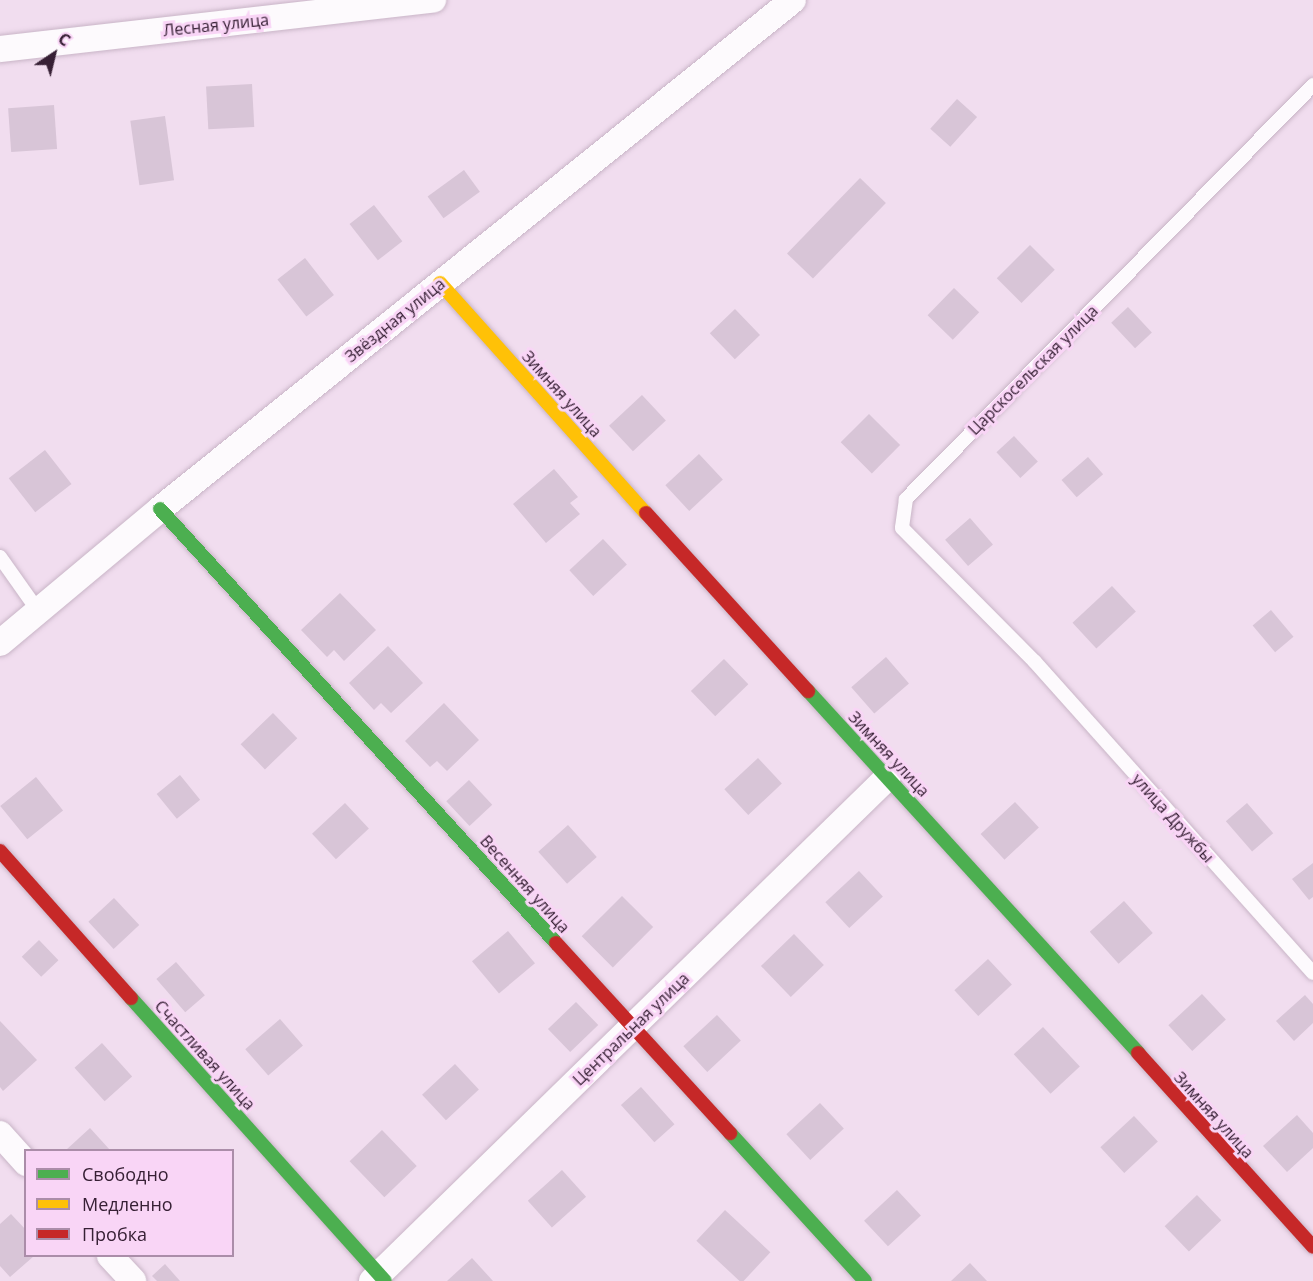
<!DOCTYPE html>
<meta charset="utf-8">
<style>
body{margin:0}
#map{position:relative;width:1313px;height:1281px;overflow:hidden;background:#f1ddef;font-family:"Open Sans",sans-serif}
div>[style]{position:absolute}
.building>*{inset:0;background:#d8c5d7;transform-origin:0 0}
.roads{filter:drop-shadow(0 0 2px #c9b5c7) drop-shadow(0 0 2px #c9b5c7)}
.lane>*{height:14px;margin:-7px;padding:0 7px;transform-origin:7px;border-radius:7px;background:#fdfafd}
.street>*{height:26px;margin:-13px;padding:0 13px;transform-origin:13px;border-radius:13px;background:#fdfafd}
.fast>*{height:14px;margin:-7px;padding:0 7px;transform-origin:7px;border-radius:7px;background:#4caf50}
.slow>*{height:14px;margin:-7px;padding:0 7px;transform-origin:7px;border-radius:7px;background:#ffc107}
.jam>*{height:14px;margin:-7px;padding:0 7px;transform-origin:7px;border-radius:7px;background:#c62828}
span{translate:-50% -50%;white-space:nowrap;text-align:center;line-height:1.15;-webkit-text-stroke:6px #f9d5f6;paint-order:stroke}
.street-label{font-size:16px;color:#372035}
.legend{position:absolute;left:24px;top:1149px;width:210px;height:108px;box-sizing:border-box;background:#f9d5f6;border:2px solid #ab8da9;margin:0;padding:8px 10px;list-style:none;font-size:18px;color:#372035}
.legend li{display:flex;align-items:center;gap:12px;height:30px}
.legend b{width:30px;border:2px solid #ab8da9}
.north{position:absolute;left:24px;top:24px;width:60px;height:60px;-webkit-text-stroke:4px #f9d5f6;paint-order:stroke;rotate:35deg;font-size:16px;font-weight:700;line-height:24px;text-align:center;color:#372035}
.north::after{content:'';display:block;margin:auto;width:21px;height:27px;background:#372035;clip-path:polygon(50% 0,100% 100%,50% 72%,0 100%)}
</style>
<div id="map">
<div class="building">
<div style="left:252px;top:84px;width:43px;height:46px;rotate:87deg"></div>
<div style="left:957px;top:99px;width:27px;height:40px;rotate:42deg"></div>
<div style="left:54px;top:105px;width:44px;height:46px;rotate:86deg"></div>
<div style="left:165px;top:116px;width:65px;height:35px;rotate:82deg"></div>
<div style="left:464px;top:170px;width:27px;height:45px;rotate:54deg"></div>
<div style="left:860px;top:178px;width:36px;height:105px;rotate:44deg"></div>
<div style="left:374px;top:205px;width:46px;height:31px;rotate:52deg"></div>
<div style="left:1030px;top:245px;width:35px;height:47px;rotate:45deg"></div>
<div style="left:305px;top:258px;width:47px;height:35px;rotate:52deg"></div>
<div style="left:954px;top:288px;width:35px;height:38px;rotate:44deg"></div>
<div style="left:1128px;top:307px;width:35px;height:23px;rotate:47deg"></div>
<div style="left:735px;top:309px;width:36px;height:35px;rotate:46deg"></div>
<div style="left:642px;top:395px;width:35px;height:45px;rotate:47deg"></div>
<div style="left:869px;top:414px;width:44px;height:40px;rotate:45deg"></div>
<div style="left:1014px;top:436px;width:35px;height:24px;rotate:47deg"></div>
<div style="left:45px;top:450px;width:43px;height:46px;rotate:52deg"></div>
<div style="left:699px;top:454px;width:35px;height:46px;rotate:47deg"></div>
<div style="left:1088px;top:457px;width:23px;height:35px;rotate:49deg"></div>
<div style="clip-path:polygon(554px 469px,578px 497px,570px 503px,580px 514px,546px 543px,513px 504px)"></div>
<div style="left:970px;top:518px;width:35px;height:33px;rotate:49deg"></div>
<div style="left:603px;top:539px;width:35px;height:46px;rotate:47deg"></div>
<div style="left:1112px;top:586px;width:35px;height:54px;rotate:47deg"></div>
<div style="clip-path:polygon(340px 593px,376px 630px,344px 661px,334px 650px,327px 657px,301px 630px)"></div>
<div style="left:1271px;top:610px;width:35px;height:24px;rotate:50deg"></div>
<div style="clip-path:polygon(388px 646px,423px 683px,391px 713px,381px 703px,374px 710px,349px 683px)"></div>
<div style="left:886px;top:657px;width:35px;height:46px;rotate:49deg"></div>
<div style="left:724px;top:659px;width:35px;height:46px;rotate:46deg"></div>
<div style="clip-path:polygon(444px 703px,479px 740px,447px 771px,437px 761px,430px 767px,405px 741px)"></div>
<div style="left:273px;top:713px;width:35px;height:45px;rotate:46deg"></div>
<div style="left:758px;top:758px;width:35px;height:46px;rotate:47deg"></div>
<div style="left:180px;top:775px;width:32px;height:30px;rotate:51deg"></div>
<div style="left:36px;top:777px;width:43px;height:46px;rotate:51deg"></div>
<div style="left:469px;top:780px;width:34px;height:31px;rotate:47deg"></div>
<div style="left:1015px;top:802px;width:35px;height:47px;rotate:47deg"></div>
<div style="left:345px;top:803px;width:35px;height:45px;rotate:47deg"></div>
<div style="left:1247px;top:803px;width:40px;height:28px;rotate:49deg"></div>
<div style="left:568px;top:825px;width:43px;height:40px;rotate:48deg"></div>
<div style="clip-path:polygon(1313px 863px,1313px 897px,1309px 900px,1292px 879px)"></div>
<div style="left:859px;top:871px;width:35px;height:46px;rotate:47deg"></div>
<div style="left:622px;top:896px;width:44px;height:57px;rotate:45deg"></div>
<div style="left:114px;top:898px;width:37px;height:35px;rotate:47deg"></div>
<div style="left:1124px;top:901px;width:43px;height:46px;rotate:48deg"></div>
<div style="left:508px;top:931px;width:42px;height:47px;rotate:50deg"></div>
<div style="left:794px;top:934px;width:43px;height:46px;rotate:46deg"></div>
<div style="left:39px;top:940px;width:28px;height:24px;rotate:46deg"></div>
<div style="left:988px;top:959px;width:35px;height:46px;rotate:47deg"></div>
<div style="left:176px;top:962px;width:44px;height:26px;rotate:49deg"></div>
<div style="left:1202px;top:994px;width:35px;height:46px;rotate:47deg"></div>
<div style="clip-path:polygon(1305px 995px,1313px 1004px,1313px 1023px,1294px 1041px,1276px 1021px)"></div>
<div style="left:576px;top:1002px;width:32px;height:39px;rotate:46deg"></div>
<div style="left:717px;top:1015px;width:35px;height:46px;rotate:47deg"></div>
<div style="left:280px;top:1019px;width:35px;height:46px;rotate:49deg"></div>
<div style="clip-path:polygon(0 1021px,37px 1060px,3px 1091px,0 1087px)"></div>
<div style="left:1043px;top:1027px;width:54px;height:40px;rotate:47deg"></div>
<div style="left:102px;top:1043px;width:45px;height:37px;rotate:48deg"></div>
<div style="left:455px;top:1064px;width:35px;height:45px;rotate:47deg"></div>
<div style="left:641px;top:1087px;width:50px;height:27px;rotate:48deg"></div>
<div style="left:820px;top:1103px;width:35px;height:46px;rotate:47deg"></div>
<div style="clip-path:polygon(1297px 1115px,1313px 1133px,1313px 1148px,1287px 1172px,1263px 1146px)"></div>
<div style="left:1134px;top:1116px;width:35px;height:46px;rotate:47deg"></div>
<div style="clip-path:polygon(90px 1128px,110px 1150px,66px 1150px)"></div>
<div style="left:382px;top:1130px;width:50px;height:45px;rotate:46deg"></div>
<div style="left:562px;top:1170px;width:36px;height:46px;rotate:48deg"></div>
<div style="left:897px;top:1190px;width:35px;height:45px;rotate:47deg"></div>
<div style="left:1197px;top:1195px;width:35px;height:45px;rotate:46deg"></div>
<div style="left:725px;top:1210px;width:62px;height:42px;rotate:43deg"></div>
<div style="clip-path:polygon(11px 1214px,26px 1230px,26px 1256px,34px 1256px,10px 1277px,0 1266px,0 1224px)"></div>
<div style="clip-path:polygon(472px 1258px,493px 1281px,447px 1281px)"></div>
<div style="clip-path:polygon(970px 1263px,987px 1281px,951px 1281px)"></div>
<div style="clip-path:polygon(165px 1264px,180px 1281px,157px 1281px,152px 1276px)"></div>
</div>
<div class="roads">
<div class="lane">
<div style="left:1313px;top:85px;width:581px;rotate:134.51deg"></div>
<div style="left:906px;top:499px;width:29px;rotate:98deg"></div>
<div style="left:902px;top:528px;width:189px;rotate:45.2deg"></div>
<div style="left:1035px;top:662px;width:417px;rotate:48.2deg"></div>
<div style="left:0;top:557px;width:67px;rotate:54.7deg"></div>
</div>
<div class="street">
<div style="left:0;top:49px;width:436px;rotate:-6.5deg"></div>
<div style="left:0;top:643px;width:209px;rotate:-39.9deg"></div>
<div style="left:160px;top:509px;width:812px;rotate:-38.8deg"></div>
<div style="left:0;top:1134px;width:39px;rotate:48deg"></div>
<div style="left:110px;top:1256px;width:34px;rotate:47deg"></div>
<div style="left:372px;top:1281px;width:721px;rotate:-44.33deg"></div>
</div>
<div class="fast">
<div style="left:160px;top:509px;width:588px;rotate:47.62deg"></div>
<div style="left:808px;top:691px;width:490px;rotate:47.6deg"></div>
<div style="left:131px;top:998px;width:380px;rotate:48.1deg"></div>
<div style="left:730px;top:1133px;width:200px;rotate:47.6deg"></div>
</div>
<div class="slow">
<div style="left:440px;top:283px;width:309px;rotate:48.2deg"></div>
</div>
<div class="jam">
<div style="left:646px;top:513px;width:241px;rotate:47.7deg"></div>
<div style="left:0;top:851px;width:197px;rotate:48.3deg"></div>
<div style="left:556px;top:943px;width:258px;rotate:47.5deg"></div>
<div style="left:1138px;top:1053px;width:261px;rotate:47.9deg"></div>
</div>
</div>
<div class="street-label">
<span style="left:216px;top:25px;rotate:-6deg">Лесная улица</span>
<span style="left:395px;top:320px;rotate:-39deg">Звёздная улица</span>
<span style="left:1033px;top:370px;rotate:-45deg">Царскосельская улица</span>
<span style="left:562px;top:394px;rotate:48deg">Зимняя улица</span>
<span style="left:889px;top:754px;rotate:47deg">Зимняя улица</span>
<span style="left:1173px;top:818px;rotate:48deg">улица Дружбы</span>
<span style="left:525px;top:884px;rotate:48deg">Весенняя улица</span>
<span style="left:631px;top:1029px;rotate:-44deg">Центральная улица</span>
<span style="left:205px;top:1055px;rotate:48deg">Счастливая улица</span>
<span style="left:1214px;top:1115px;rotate:48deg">Зимняя улица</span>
</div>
<ul class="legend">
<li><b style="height:8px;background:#4caf50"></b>Свободно</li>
<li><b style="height:8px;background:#ffc107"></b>Медленно</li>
<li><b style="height:8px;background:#c62828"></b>Пробка</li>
</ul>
<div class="north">С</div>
</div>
